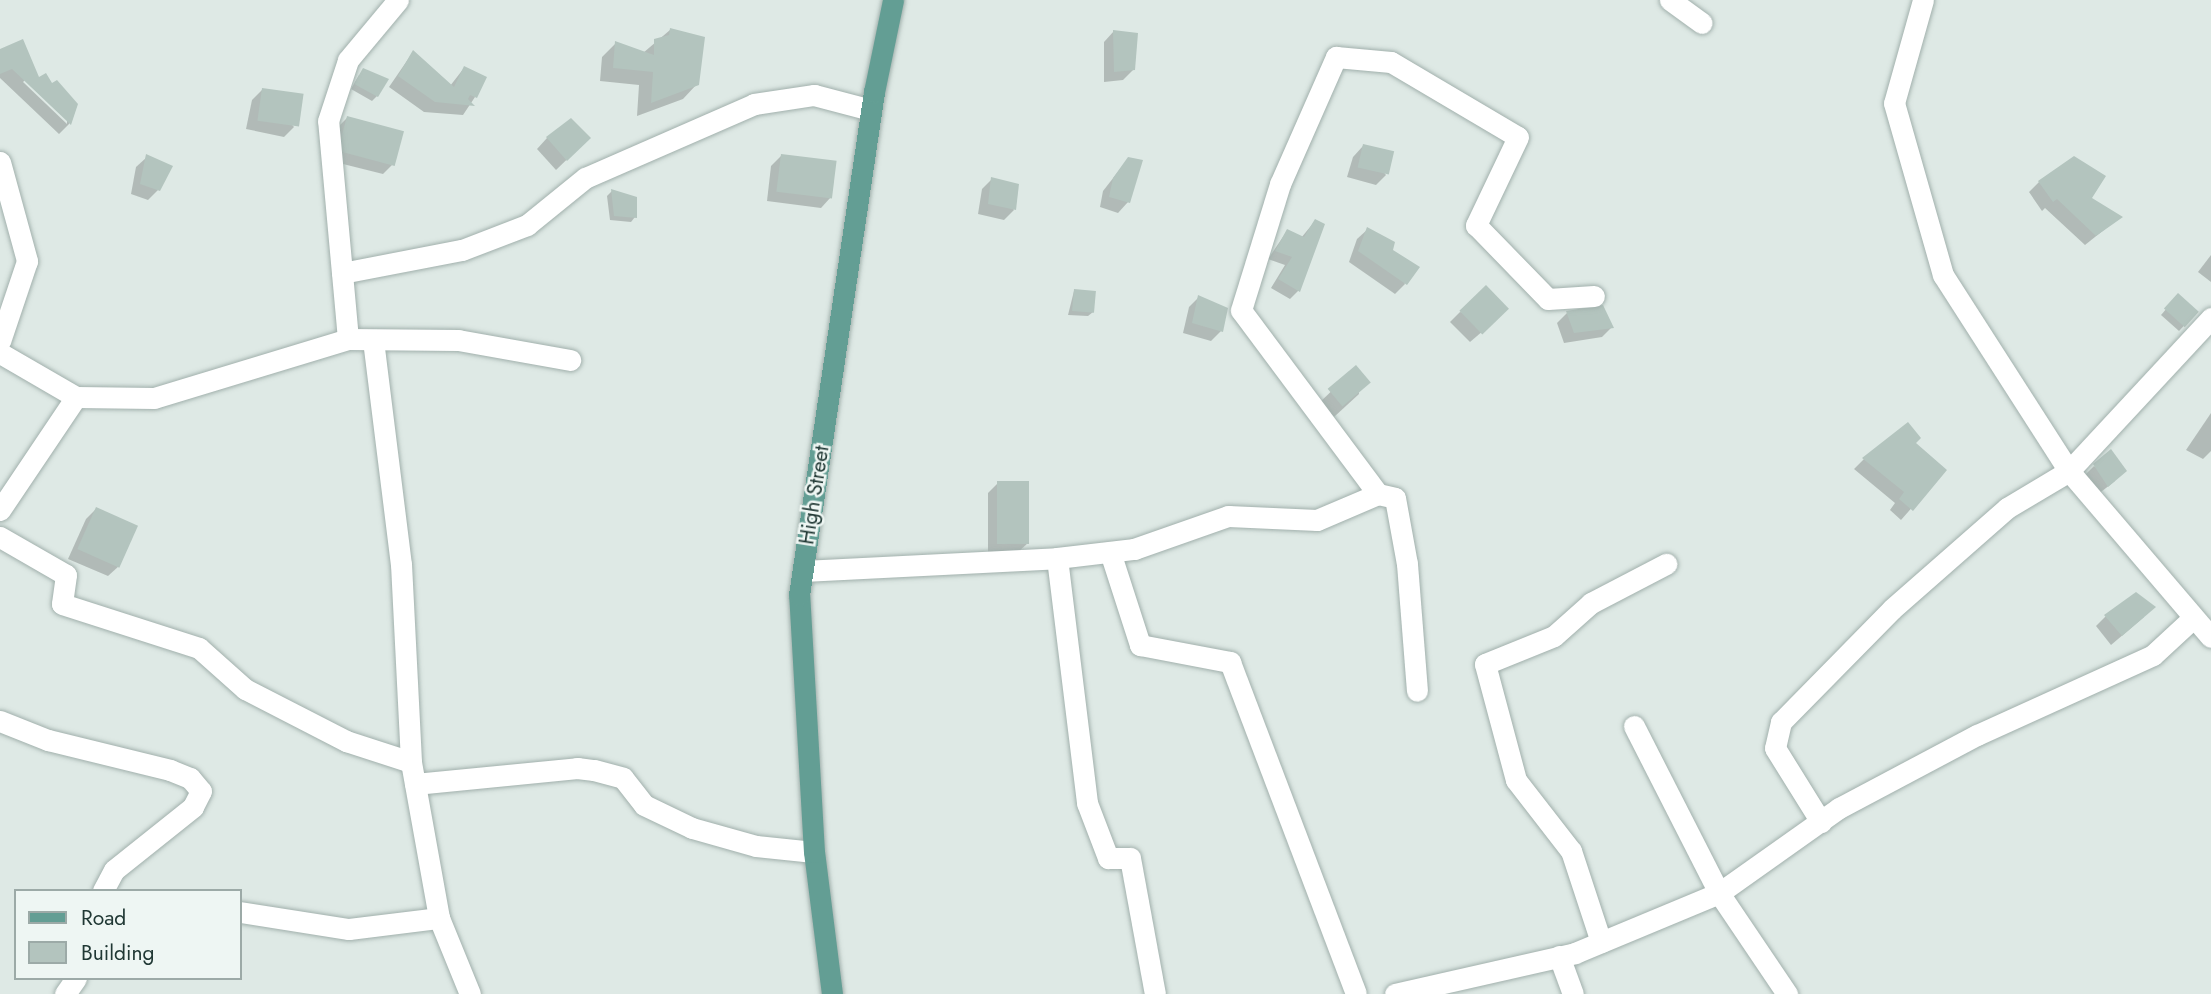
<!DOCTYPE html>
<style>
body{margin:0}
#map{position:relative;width:2211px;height:994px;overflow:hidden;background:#dee9e5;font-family:Jost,sans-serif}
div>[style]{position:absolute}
.shadow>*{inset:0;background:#0003}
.building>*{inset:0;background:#b3c4be;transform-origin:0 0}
.roads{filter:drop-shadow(0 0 2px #a1b0ac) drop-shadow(0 0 2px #a1b0ac)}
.street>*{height:21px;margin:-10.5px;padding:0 10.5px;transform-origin:10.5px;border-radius:10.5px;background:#fff}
.secondary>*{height:21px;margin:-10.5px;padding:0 10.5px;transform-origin:10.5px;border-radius:10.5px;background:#fff}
.primary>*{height:21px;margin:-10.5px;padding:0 10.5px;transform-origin:10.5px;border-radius:10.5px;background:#639e94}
span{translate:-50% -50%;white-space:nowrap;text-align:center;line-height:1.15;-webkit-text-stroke:5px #eef6f3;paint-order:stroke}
.street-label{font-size:21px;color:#203834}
.legend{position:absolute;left:14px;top:889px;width:228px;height:91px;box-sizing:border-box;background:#eef6f3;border:2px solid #9caaa7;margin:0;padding:9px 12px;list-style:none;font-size:21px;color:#203834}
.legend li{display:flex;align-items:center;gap:14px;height:35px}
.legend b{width:35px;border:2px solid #9caaa7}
</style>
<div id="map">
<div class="shadow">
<div style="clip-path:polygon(670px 30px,697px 84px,683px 99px,637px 116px,639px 85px,600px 81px,602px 57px,616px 43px,643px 53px)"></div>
<div style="clip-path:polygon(1114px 31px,1134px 69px,1123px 80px,1104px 82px,1104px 42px)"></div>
<div style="clip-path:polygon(evenodd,0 52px,76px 105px,69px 124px,59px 134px,0 78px,0 52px,26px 79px,67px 119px,67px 124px,23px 82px,26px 79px)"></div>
<div style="clip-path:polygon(413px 52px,450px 86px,464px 68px,475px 97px,463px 115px,424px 112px,389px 87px)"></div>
<div style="clip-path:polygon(359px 75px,377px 96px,372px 101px,351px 89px)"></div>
<div style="clip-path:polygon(262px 90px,294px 127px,284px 137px,246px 129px,252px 100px)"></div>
<div style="clip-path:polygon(347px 118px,393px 164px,383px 174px,335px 162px,337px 128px)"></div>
<div style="clip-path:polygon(547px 138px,589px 138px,556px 170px,537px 149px)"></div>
<div style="clip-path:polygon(1363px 146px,1386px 175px,1376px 185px,1347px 177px,1353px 157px)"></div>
<div style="clip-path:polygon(781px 156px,831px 197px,821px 208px,767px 201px,771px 166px)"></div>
<div style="clip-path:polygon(147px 157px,158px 190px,148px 200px,131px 194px,136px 167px)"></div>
<div style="clip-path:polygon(1128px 159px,1128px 202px,1118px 213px,1100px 207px,1103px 191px)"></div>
<div style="clip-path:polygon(992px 179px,1014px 210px,1004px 220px,978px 214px,982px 189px)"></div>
<div style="clip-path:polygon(2039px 182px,2090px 198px,2120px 217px,2085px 245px,2045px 208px,2042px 211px,2029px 192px)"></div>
<div style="clip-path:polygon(612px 191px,635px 217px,631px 222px,610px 220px,607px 196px)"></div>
<div style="clip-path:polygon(1315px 221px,1322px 225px,1298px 291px,1290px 299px,1271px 288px,1285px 265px,1268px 259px,1287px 231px,1301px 238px)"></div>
<div style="clip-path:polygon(1368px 229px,1391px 251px,1405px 284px,1395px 294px,1349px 262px,1357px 239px)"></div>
<div style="clip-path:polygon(2211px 255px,2211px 282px,2198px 272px)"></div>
<div style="clip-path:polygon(1074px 291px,1093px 312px,1088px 316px,1068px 315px)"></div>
<div style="clip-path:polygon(1199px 297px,1221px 331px,1211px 341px,1183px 333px,1189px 307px)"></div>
<div style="clip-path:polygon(2174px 300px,2197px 312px,2179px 331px,2161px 315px)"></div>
<div style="clip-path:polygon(1460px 312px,1497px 319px,1470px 342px,1450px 322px)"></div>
<div style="clip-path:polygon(1567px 313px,1612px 327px,1602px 337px,1564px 343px,1557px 323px)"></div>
<div style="clip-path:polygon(1356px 368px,1359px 394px,1334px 417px,1320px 402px)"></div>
<div style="clip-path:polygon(2211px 413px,2211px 451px,2203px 459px,2186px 450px)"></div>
<div style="clip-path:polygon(1913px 443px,1945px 470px,1901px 520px,1890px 510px,1895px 503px,1854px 469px,1864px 459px)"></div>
<div style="clip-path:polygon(2094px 466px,2115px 481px,2097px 495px,2084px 476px)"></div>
<div style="clip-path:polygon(998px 483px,1028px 543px,1017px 553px,988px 553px,988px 493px)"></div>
<div style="clip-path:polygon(96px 509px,119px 566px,108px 576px,68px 559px,86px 519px)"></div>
<div style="clip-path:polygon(2106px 616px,2144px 617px,2111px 645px,2096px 626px)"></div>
</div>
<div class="building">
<div style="clip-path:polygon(670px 28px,705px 37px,699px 85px,651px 103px,653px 72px,613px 68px,615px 41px,654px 55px,654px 39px,669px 35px)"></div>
<div style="clip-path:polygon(1113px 30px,1138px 33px,1135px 70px,1114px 72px)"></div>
<div style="clip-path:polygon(23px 39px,39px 77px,46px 73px,52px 83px,57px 80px,78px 104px,71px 125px,12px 69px,0 74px,0 49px)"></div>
<div style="clip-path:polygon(413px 50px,454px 87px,464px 66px,487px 77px,477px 98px,470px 95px,468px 99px,475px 106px,435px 102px,398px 76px)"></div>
<div style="clip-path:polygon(363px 68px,389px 79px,378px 97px,354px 84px)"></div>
<div style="left:262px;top:88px;width:42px;height:33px;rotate:8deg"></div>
<div style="left:347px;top:116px;width:59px;height:36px;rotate:15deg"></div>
<div style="clip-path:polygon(571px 118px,591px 138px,567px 161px,546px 137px)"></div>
<div style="left:1363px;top:144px;width:32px;height:24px;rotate:13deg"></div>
<div style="clip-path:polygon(146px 154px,173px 166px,160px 191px,140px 184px)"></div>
<div style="left:781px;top:154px;width:56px;height:38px;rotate:7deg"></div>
<div style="clip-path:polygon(2074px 156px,2106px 176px,2092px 198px,2123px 217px,2096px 236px,2057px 199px,2053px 202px,2038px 181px)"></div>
<div style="clip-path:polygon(1128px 157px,1143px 160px,1130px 203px,1109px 197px,1113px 178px)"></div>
<div style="clip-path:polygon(991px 177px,1019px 184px,1016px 210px,988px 204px)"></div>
<div style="clip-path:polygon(611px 189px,637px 197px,637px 218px,614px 216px)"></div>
<div style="clip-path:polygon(1315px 219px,1325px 224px,1300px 292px,1278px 279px,1292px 257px,1275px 251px,1287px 229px,1304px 237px)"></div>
<div style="clip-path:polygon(1367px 227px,1395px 242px,1393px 250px,1420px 267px,1407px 285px,1358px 251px)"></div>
<div style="left:1486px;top:285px;width:33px;height:37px;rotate:46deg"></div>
<div style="left:1074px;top:289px;width:22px;height:22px;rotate:5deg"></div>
<div style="left:2178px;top:293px;width:28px;height:21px;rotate:42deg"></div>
<div style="clip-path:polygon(1198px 295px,1228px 308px,1223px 332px,1192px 323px)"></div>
<div style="clip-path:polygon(1603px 305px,1614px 328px,1574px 333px,1566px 311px)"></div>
<div style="left:1356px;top:365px;width:23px;height:37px;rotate:50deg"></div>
<div style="clip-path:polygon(1908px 422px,1921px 438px,1916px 443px,1947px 470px,1913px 511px,1899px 499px,1904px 492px,1862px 458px)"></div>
<div style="clip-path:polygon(2111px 449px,2127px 471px,2108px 487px,2093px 464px)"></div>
<div style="left:997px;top:481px;width:32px;height:63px"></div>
<div style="left:96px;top:507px;width:46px;height:46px;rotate:24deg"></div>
<div style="clip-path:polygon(2136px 592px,2156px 607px,2122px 636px,2104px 615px)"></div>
</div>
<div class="roads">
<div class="street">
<div style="left:1670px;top:0;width:39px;rotate:36deg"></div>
<div style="left:1923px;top:0;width:107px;rotate:105.7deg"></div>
<div style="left:1894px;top:103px;width:179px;rotate:74.1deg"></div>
<div style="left:1943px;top:275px;width:233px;rotate:57.3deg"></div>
<div style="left:2069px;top:471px;width:218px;rotate:49.5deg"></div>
<div style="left:0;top:162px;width:103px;rotate:74.7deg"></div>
<div style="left:27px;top:261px;width:84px;rotate:108.6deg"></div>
<div style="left:342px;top:273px;width:122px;rotate:-10.9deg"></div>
<div style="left:462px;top:250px;width:70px;rotate:-21deg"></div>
<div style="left:527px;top:225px;width:75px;rotate:-39deg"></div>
<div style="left:585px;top:178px;width:184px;rotate:-23.6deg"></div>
<div style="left:754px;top:104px;width:61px;rotate:-8.5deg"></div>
<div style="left:814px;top:95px;width:59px;rotate:14.7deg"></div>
<div style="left:0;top:353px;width:88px;rotate:30.1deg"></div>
<div style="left:76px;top:397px;width:78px;rotate:0.7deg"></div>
<div style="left:154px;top:398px;width:203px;rotate:-16.9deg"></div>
<div style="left:348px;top:339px;width:110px;rotate:0.5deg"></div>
<div style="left:458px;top:340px;width:114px;rotate:10.1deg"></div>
<div style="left:1378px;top:494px;width:229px;rotate:-126.7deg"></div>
<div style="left:1241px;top:310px;width:132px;rotate:-72.8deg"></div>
<div style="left:1280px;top:184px;width:139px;rotate:-66.2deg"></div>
<div style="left:1336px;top:57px;width:55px;rotate:5.2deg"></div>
<div style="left:1391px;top:62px;width:147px;rotate:30.6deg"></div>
<div style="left:1518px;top:137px;width:98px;rotate:115.5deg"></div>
<div style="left:1476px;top:225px;width:103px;rotate:45.8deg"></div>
<div style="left:1548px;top:299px;width:46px;rotate:-3.7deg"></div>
<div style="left:0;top:510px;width:136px;rotate:-56.1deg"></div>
<div style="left:0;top:537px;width:76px;rotate:29.9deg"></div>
<div style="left:66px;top:575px;width:29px;rotate:98deg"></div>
<div style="left:62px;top:604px;width:144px;rotate:17.8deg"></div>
<div style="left:199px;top:648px;width:62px;rotate:41.7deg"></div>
<div style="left:245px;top:689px;width:114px;rotate:27.2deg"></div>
<div style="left:346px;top:741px;width:68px;rotate:17.9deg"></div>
<div style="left:1110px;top:552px;width:98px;rotate:72.1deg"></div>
<div style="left:1140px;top:645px;width:92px;rotate:10.7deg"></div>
<div style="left:1230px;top:662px;width:354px;rotate:69.2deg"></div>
<div style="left:1057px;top:558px;width:247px;rotate:83deg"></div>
<div style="left:1087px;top:803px;width:59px;rotate:69.1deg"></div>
<div style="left:1108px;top:858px;width:22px"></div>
<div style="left:1130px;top:858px;width:138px;rotate:79.6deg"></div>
<div style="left:803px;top:571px;width:254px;rotate:-2.9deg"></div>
<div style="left:1057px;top:558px;width:78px;rotate:-6.7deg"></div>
<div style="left:1134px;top:549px;width:100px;rotate:-19.3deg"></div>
<div style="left:1228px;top:516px;width:89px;rotate:2.6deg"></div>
<div style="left:1317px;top:520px;width:66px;rotate:-23.1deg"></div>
<div style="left:1378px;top:494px;width:17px;rotate:13deg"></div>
<div style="left:1395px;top:498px;width:67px;rotate:79.7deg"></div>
<div style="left:1407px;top:564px;width:127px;rotate:85.5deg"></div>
<div style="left:0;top:721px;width:52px;rotate:21.6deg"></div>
<div style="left:48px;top:740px;width:126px;rotate:13.8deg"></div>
<div style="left:170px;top:770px;width:22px;rotate:22deg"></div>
<div style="left:190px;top:778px;width:17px;rotate:50deg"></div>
<div style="left:201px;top:791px;width:18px;rotate:117deg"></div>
<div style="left:193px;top:807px;width:101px;rotate:141.4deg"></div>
<div style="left:114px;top:870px;width:24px;rotate:118deg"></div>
<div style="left:1634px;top:726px;width:187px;rotate:63deg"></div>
<div style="left:1719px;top:893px;width:122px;rotate:56deg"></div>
<div style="left:415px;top:784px;width:163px;rotate:-5.6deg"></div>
<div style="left:577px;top:768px;width:17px;rotate:7deg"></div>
<div style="left:594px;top:770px;width:30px;rotate:15deg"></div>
<div style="left:623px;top:778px;width:34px;rotate:52deg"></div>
<div style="left:644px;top:805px;width:53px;rotate:25.6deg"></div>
<div style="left:692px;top:828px;width:66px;rotate:15.7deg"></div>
<div style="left:756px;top:846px;width:58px;rotate:5.9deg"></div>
<div style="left:1821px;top:822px;width:87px;rotate:-121.9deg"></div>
<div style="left:1775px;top:748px;width:27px;rotate:-77deg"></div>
<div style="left:1781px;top:722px;width:158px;rotate:-45.5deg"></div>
<div style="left:1892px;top:609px;width:153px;rotate:-41.3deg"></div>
<div style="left:2007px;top:508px;width:72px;rotate:-30.8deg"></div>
<div style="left:2069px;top:471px;width:209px;rotate:-47.1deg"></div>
<div style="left:240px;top:912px;width:110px;rotate:8.9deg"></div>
<div style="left:349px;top:929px;width:91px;rotate:-7deg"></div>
<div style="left:1601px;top:942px;width:96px;rotate:-108.2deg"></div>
<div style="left:1571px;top:851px;width:90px;rotate:-127.8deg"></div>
<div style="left:1516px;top:780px;width:120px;rotate:-105deg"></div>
<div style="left:1485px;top:664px;width:74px;rotate:-22.1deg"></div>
<div style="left:1554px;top:636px;width:50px;rotate:-41.7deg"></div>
<div style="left:1591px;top:603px;width:85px;rotate:-27.5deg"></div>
<div style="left:1559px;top:956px;width:40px;rotate:69.8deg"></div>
<div style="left:65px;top:994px;width:19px;rotate:-55deg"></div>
<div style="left:1395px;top:994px;width:185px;rotate:-12.8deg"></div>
<div style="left:1575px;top:953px;width:156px;rotate:-22.6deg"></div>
<div style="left:1719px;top:893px;width:147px;rotate:-35.3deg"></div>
<div style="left:1839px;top:808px;width:156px;rotate:-27.9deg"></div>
<div style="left:1977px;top:735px;width:193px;rotate:-24.4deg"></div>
<div style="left:2153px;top:655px;width:53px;rotate:-42.7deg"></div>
</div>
<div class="secondary">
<div style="left:348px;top:339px;width:219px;rotate:-95.2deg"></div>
<div style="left:328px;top:121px;width:64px;rotate:-71.8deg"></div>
<div style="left:348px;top:60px;width:78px;rotate:-50.2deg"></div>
<div style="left:373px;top:340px;width:226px;rotate:82.9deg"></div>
<div style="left:401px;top:564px;width:198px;rotate:87.1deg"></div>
<div style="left:411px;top:762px;width:158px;rotate:79.8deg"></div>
<div style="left:439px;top:918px;width:82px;rotate:67.8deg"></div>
</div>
<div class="primary">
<div style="left:832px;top:994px;width:143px;rotate:-97.2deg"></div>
<div style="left:814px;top:852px;width:257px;rotate:-93.3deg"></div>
<div style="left:799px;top:595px;width:509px;rotate:-81.52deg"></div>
<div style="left:874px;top:92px;width:94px;rotate:-78.3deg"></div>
</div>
</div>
<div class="street-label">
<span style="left:814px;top:495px;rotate:-81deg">High Street</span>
</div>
<ul class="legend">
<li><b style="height:9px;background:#639e94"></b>Road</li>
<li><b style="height:19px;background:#b3c4be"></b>Building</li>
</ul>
</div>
